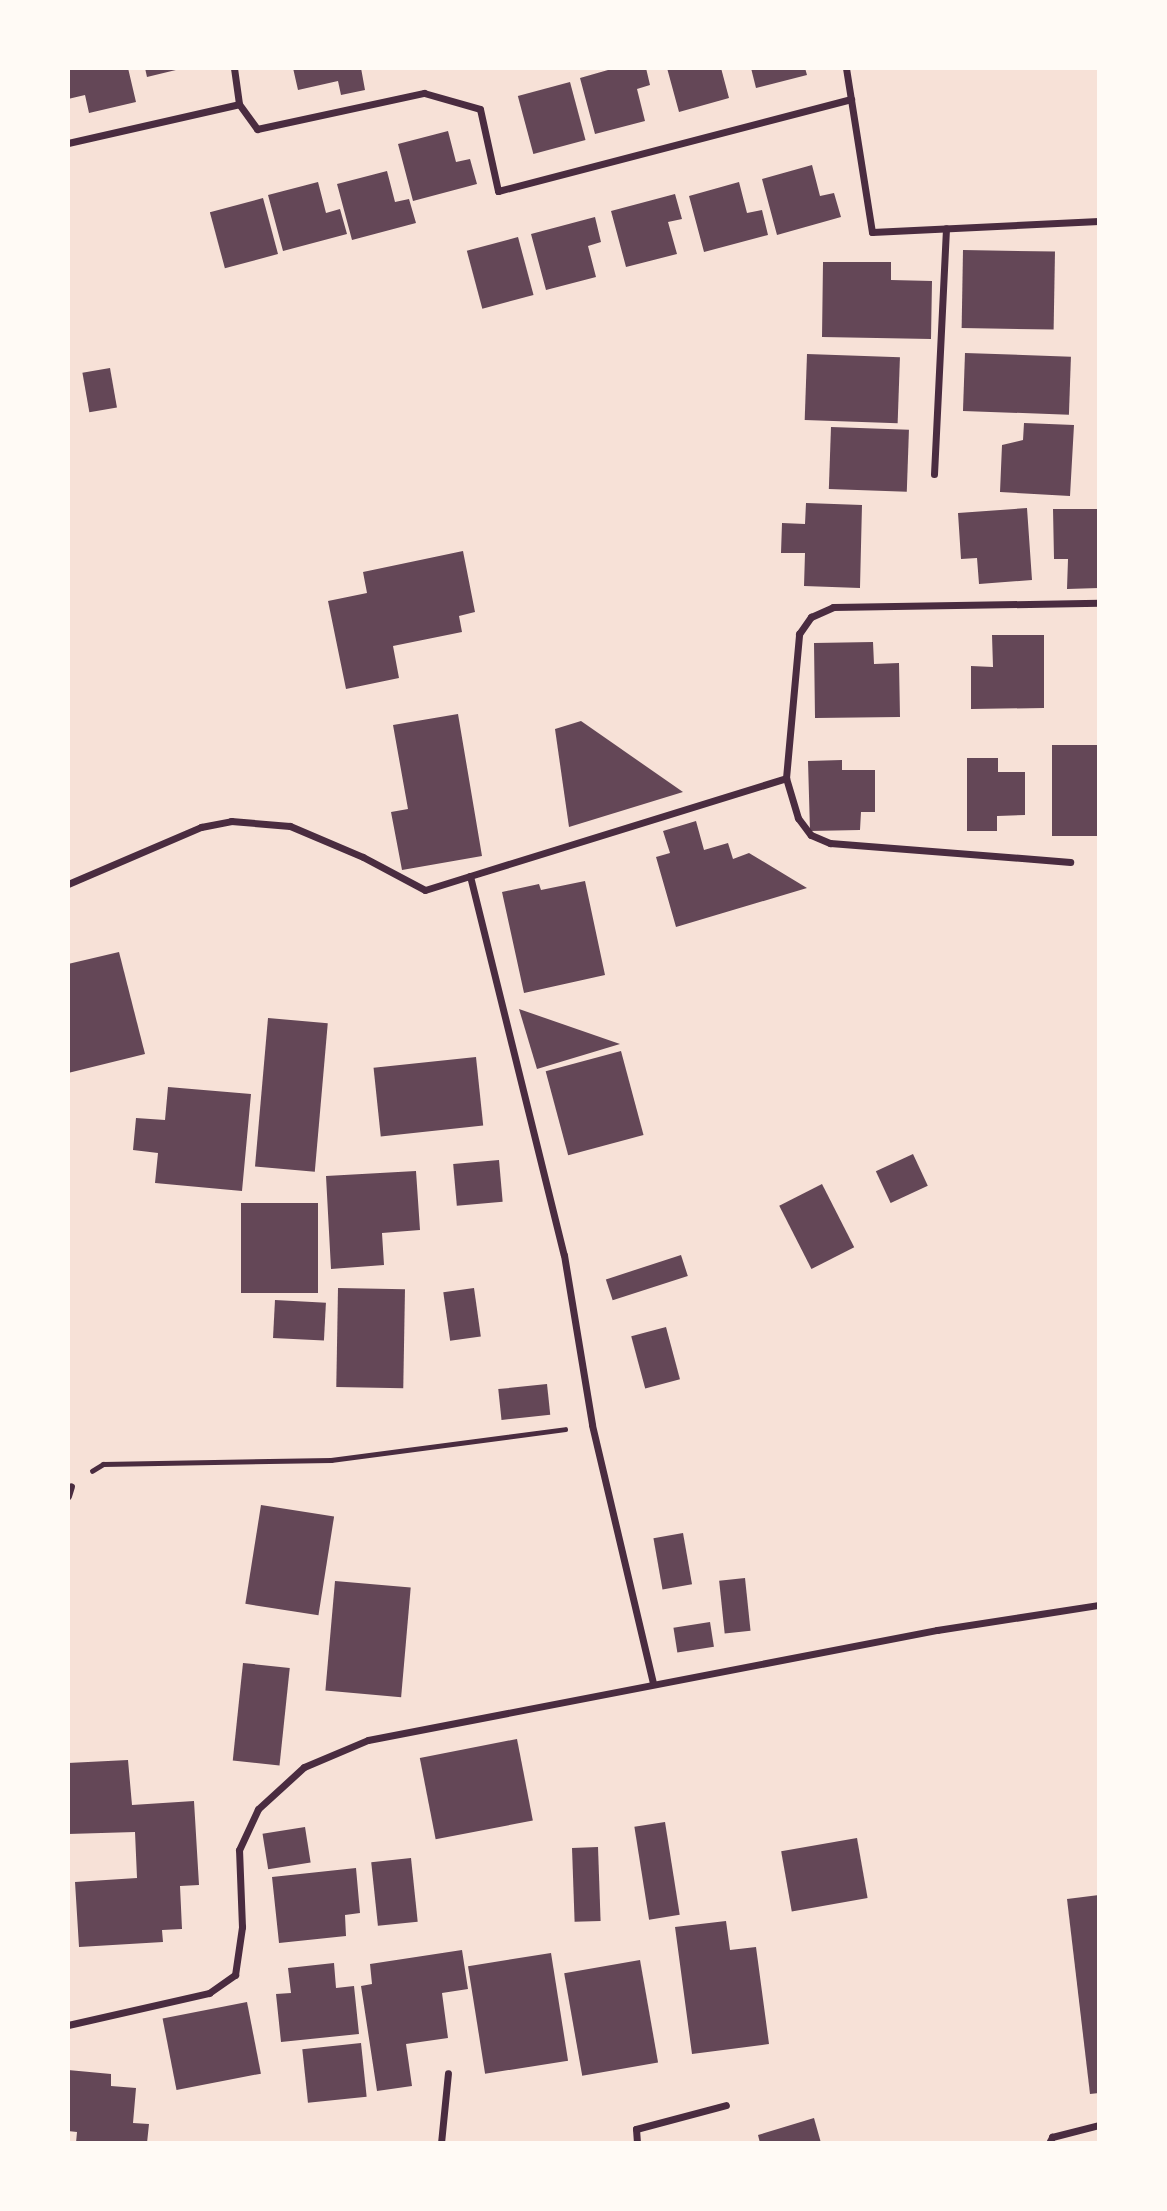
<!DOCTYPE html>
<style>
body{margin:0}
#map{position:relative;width:1167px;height:2211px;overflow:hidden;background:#f7e1d7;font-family:"Sofia Sans Condensed",sans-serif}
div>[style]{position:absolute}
.building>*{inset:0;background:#644757;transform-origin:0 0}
.path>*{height:4.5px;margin:-2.25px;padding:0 2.25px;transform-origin:2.25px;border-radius:2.25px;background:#4a2c40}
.minor>*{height:7px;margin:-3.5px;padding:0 3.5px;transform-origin:3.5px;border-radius:3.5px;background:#4a2c40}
span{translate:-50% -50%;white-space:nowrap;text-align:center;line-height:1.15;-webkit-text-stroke:7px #fffaf5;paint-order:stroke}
.frame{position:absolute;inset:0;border:70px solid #fffaf5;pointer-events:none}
</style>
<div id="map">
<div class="building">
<div style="clip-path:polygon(68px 68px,128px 68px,136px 102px,89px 113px,85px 95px,68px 99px)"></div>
<div style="clip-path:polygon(145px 68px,180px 68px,180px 69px,147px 77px)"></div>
<div style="clip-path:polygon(293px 68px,361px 68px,365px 90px,341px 95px,338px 81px,298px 90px)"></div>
<div style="clip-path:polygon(615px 68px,646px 68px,650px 85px,637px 89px,645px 121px,595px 134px,580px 78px)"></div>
<div style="clip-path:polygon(667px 68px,721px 68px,729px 98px,679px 112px)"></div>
<div style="clip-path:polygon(751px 68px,805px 68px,807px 75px,756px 88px)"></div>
<div style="left:570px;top:82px;width:60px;height:54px;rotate:75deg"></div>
<div style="clip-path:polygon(448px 131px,456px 162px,470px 159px,477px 184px,413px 201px,398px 144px)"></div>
<div style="clip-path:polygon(812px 165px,820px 196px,834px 193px,841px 217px,777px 235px,762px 179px)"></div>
<div style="clip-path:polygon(387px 171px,395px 202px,409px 199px,416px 223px,352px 240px,337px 184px)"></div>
<div style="clip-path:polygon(318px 182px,326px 213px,340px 209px,347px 234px,283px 251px,268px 195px)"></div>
<div style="clip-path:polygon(739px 182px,747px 213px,762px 210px,768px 235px,704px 252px,689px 196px)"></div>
<div style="clip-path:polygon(675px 194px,682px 219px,668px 222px,677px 254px,626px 267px,611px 211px)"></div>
<div style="left:263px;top:198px;width:58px;height:55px;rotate:75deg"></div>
<div style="clip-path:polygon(595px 217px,601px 242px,588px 246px,596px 277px,546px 290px,531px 234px)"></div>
<div style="left:518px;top:237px;width:60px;height:53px;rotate:75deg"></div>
<div style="left:963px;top:250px;width:92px;height:78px;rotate:1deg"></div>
<div style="clip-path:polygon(823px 262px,891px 262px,891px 280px,932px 281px,931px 339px,822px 337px)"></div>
<div style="left:965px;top:353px;width:106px;height:58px;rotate:2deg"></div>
<div style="left:807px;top:354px;width:93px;height:66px;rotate:2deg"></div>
<div style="left:110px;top:368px;width:40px;height:28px;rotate:80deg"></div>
<div style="clip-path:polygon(1024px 423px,1074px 425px,1070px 496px,1000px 492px,1002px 445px,1023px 440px)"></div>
<div style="left:831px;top:427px;width:78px;height:62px;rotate:2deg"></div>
<div style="clip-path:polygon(806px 503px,862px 505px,860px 588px,804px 586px,805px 553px,781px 553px,782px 523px,805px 524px)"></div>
<div style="clip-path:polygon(1027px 508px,1032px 580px,979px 584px,977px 558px,961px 559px,958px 513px)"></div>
<div style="clip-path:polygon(1053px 509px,1099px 509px,1099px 588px,1067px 589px,1068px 559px,1054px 559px)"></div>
<div style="clip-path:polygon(463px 551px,475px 612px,459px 616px,462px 632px,393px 646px,399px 678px,346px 689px,328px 601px,367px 593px,363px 572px)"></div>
<div style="clip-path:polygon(992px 635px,1044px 635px,1044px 708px,971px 709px,971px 666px,993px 667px)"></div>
<div style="clip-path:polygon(873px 642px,874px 664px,899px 663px,900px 717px,815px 718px,814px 643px)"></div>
<div style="clip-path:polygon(458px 714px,482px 856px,402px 870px,391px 812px,408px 809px,393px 725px)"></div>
<div style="clip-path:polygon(581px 721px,683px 792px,569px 827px,555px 729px)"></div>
<div style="left:1052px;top:745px;width:47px;height:91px"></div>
<div style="clip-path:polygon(967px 758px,998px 758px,998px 772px,1025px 772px,1025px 815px,997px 816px,997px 831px,967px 831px)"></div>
<div style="clip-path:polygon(842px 760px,842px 770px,875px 770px,875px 812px,861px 812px,860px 830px,810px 831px,808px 761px)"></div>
<div style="clip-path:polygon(696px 821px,704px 850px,728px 843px,733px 859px,749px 853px,807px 888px,676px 927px,656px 857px,670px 853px,663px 831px)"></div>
<div style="clip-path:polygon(585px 881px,605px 975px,524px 993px,502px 892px,539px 884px,541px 890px)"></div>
<div style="clip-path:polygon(119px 952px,145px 1054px,68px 1073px,68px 964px)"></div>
<div style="clip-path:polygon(519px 1009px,620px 1044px,537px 1069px)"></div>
<div style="left:268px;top:1018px;width:60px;height:149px;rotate:5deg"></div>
<div style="left:621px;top:1051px;width:87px;height:78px;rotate:75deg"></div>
<div style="left:476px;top:1057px;width:69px;height:103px;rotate:84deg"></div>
<div style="clip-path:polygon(168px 1087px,251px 1094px,242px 1191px,155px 1183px,158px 1153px,133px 1150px,136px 1118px,165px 1120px)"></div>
<div style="left:913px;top:1154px;width:35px;height:41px;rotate:65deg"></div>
<div style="left:499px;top:1160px;width:42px;height:46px;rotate:85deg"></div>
<div style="clip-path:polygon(416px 1171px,420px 1230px,382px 1233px,384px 1265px,331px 1269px,326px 1176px)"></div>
<div style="left:822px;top:1184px;width:71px;height:48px;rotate:63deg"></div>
<div style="left:241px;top:1203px;width:77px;height:90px"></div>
<div style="left:681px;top:1255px;width:22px;height:79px;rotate:72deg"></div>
<div style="left:338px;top:1288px;width:67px;height:99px;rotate:1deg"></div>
<div style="left:474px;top:1288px;width:49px;height:31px;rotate:82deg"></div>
<div style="left:275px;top:1300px;width:51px;height:38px;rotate:3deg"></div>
<div style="left:666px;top:1327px;width:54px;height:36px;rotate:75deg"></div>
<div style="left:547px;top:1384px;width:31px;height:49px;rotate:84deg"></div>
<div style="left:261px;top:1505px;width:74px;height:100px;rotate:9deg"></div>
<div style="left:683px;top:1533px;width:52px;height:30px;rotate:80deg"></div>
<div style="left:745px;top:1578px;width:53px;height:26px;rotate:84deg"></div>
<div style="left:335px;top:1581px;width:76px;height:110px;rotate:5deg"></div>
<div style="left:710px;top:1622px;width:25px;height:37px;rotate:81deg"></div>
<div style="left:243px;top:1663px;width:47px;height:98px;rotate:6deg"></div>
<div style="left:517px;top:1739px;width:83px;height:99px;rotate:79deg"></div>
<div style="clip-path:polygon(128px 1760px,132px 1805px,194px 1801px,199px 1885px,180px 1886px,182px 1929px,162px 1930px,163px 1942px,79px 1947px,75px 1882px,137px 1878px,135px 1832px,68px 1834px,68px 1763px)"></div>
<div style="left:665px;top:1822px;width:94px;height:31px;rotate:81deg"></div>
<div style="left:305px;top:1827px;width:36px;height:43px;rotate:81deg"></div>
<div style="left:857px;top:1838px;width:61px;height:77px;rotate:80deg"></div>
<div style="left:598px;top:1847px;width:74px;height:26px;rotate:88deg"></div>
<div style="left:411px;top:1858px;width:64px;height:40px;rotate:84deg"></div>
<div style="clip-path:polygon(356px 1868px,360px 1913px,345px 1915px,346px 1936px,279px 1943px,272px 1877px)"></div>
<div style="clip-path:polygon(1099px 1895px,1099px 2093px,1090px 2094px,1067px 1899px)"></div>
<div style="clip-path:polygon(726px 1921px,730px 1950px,756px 1947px,769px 2044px,692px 2054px,675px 1927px)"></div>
<div style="clip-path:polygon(462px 1950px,468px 1989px,442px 1993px,448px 2038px,406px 2044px,412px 2086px,377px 2091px,361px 1986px,372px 1984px,370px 1964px)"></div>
<div style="left:551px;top:1953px;width:109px;height:84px;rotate:81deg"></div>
<div style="left:640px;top:1960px;width:104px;height:77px;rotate:80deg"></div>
<div style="clip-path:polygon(334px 1963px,336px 1988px,354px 1986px,359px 2034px,281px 2042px,276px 1994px,291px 1993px,288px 1968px)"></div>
<div style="left:247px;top:2002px;width:73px;height:86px;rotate:79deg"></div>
<div style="left:361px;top:2043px;width:54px;height:59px;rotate:84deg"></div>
<div style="clip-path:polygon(68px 2070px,111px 2074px,111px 2086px,136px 2088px,133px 2123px,149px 2124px,147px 2143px,76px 2143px,77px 2132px,68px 2131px)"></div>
<div style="clip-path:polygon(814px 2118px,821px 2143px,760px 2143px,758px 2135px)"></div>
</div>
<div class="path">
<div style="left:92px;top:1471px;width:13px;rotate:-32deg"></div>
<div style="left:103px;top:1464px;width:228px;rotate:-1deg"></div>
<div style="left:331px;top:1460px;width:236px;rotate:-7.5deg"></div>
</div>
<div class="minor">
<div style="left:234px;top:68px;width:36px;rotate:82deg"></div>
<div style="left:239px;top:104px;width:31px;rotate:54deg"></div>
<div style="left:257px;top:129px;width:171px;rotate:-12.2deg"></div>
<div style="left:424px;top:93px;width:58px;rotate:15.9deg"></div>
<div style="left:480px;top:109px;width:84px;rotate:77.6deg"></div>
<div style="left:498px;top:191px;width:365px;rotate:-14.6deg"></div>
<div style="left:846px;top:68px;width:166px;rotate:81deg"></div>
<div style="left:872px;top:232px;width:227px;rotate:-2.8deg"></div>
<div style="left:68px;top:143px;width:175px;rotate:-12.8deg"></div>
<div style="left:934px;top:474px;width:246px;rotate:-87.2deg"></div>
<div style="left:786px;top:778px;width:42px;rotate:73.3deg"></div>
<div style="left:798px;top:818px;width:21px;rotate:53deg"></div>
<div style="left:811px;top:835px;width:21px;rotate:23deg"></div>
<div style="left:830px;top:843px;width:241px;rotate:4.5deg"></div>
<div style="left:470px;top:876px;width:331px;rotate:-17.2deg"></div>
<div style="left:786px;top:778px;width:145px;rotate:-84.8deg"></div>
<div style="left:799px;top:634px;width:21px;rotate:-55deg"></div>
<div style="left:811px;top:617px;width:24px;rotate:-24deg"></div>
<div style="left:833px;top:607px;width:266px;rotate:-0.9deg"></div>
<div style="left:68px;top:884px;width:145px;rotate:-23.2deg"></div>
<div style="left:201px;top:827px;width:31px;rotate:-11deg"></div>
<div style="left:231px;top:821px;width:59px;rotate:4.8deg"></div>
<div style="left:290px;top:826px;width:79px;rotate:23deg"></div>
<div style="left:363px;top:857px;width:70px;rotate:28deg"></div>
<div style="left:425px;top:890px;width:47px;rotate:-17.3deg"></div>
<div style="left:470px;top:876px;width:390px;rotate:76.1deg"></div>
<div style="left:564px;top:1255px;width:172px;rotate:80.6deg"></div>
<div style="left:592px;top:1425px;width:266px;rotate:76.7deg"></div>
<div style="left:68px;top:1496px;width:10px;rotate:-73deg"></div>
<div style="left:68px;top:2025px;width:145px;rotate:-12.8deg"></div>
<div style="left:209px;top:1993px;width:32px;rotate:-35deg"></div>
<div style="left:235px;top:1975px;width:49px;rotate:-81.7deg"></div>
<div style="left:242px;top:1927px;width:77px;rotate:-92.2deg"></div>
<div style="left:239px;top:1850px;width:45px;rotate:-65.1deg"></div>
<div style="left:258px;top:1809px;width:62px;rotate:-42.4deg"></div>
<div style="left:304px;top:1767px;width:69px;rotate:-22.9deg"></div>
<div style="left:368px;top:1740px;width:580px;rotate:-10.94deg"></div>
<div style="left:937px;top:1630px;width:164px;rotate:-8.8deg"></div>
<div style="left:441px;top:2143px;width:70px;rotate:-84.3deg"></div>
<div style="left:637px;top:2143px;width:14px;rotate:-94deg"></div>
<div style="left:636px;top:2129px;width:93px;rotate:-14.9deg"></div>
<div style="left:1049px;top:2143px;width:7px;rotate:-63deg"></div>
<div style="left:1052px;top:2137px;width:49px;rotate:-14.3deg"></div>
</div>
<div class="frame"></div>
</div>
